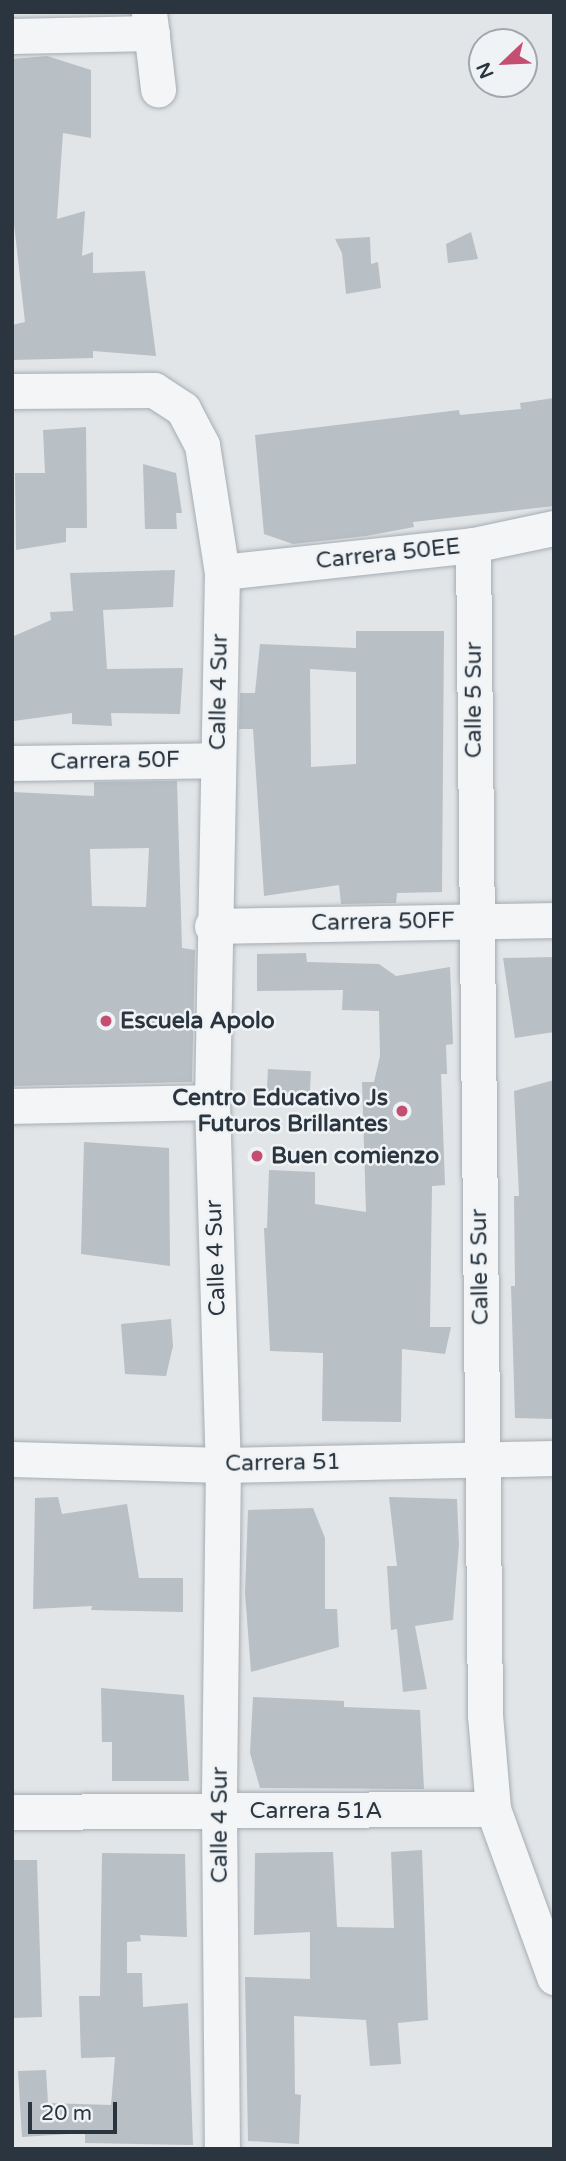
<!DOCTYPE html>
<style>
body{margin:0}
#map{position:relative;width:566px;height:2161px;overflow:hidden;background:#e1e5e8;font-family:"Varela Round",sans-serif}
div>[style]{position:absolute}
.building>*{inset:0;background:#b8bfc5;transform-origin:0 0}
.roads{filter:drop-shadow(0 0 2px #a6adb2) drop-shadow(0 0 2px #a6adb2)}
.minor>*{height:35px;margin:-17.5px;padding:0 17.5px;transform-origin:17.5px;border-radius:17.5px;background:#f3f5f7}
.dots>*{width:19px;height:19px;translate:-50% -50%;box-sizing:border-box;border:4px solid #f0f3f6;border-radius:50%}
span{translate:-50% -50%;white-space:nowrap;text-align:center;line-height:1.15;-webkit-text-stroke:5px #f0f3f6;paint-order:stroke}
.street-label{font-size:23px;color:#2a353f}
.poi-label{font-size:23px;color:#2a353f;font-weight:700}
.left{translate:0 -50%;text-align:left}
.right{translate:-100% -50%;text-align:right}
.frame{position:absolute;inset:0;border:14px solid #2a353f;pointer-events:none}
.north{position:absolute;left:468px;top:28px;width:70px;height:70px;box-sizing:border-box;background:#f0f3f6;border:2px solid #a1a7ad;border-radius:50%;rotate:247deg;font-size:19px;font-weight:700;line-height:28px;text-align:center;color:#2a353f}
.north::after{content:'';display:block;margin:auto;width:24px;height:32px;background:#c54e73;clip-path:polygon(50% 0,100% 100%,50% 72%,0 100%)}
.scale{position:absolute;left:28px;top:2102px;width:89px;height:32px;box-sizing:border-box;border:4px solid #2a353f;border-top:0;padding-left:9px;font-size:21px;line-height:24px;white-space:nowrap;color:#2a353f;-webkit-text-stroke:5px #f0f3f6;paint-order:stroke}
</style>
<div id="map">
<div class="building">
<div style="clip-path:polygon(47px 56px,91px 70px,91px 138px,63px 133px,57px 219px,85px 211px,82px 256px,93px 252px,93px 273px,145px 271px,156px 356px,93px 351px,93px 358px,12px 360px,12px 325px,25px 322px,12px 206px,12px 59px)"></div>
<div style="clip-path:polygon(471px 232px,478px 259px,448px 263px,446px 244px)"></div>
<div style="clip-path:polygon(370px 237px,371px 264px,378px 262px,381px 288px,346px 294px,342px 253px,335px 239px)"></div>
<div style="clip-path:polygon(554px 398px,554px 506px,413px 522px,414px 527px,366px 536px,293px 544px,264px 534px,255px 435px,459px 410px,460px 415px,521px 409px,520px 403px)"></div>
<div style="clip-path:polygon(86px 427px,87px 528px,66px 528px,66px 542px,16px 550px,15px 473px,45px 473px,43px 430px)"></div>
<div style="clip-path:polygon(143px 464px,176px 473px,182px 513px,176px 513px,177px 529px,145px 529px)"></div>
<div style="clip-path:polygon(175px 570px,173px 607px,103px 610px,107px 669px,183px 668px,180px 714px,111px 713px,112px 726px,72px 724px,72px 713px,14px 721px,14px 636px,51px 620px,50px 612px,73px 611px,70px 573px)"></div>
<div style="clip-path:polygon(evenodd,356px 631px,444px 631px,442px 892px,397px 893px,396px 903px,341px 904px,339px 885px,264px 896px,253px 729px,239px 729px,240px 693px,255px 693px,260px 644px,356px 648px,356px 631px,310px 669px,356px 672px,356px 764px,311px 767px,310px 669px)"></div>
<div style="clip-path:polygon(evenodd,177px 781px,182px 948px,195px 950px,192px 1082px,12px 1086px,12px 792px,94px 796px,94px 782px,177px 781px,149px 848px,146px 907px,92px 906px,90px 849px,149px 848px)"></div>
<div style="clip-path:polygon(306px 953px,307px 962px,379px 964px,396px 976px,450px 967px,453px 1044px,446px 1045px,447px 1074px,441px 1074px,445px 1185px,432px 1186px,430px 1327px,451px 1327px,445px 1354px,402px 1349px,401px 1422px,322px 1421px,323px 1353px,270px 1351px,264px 1228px,267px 1228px,269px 1170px,315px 1172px,315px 1204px,366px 1212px,362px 1082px,374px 1082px,380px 1056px,379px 1011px,342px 1010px,343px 990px,257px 991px,257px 954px)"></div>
<div style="clip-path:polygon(554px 957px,554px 1032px,515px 1038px,503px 958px)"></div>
<div style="left:268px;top:1069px;width:43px;height:27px;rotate:3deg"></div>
<div style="clip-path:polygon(554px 1080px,554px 1419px,515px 1418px,511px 1286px,515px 1286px,514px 1196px,519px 1196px,514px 1091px)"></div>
<div style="clip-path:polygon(84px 1142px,169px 1148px,170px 1266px,81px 1254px)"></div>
<div style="clip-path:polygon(171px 1319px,173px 1346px,166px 1376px,125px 1374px,121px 1324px)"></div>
<div style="clip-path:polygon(58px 1497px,62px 1514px,127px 1504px,139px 1578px,183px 1578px,183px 1612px,91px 1610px,92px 1606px,33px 1609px,35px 1498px)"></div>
<div style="clip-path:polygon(389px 1497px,457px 1499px,459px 1545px,453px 1620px,415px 1626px,427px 1689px,403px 1692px,397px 1629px,391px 1630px,387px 1566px,397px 1566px)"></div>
<div style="clip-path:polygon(313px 1508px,325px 1538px,325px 1609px,337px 1609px,339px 1647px,251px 1672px,245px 1593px,248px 1510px)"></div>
<div style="clip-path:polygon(101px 1688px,184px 1695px,189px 1781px,112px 1781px,112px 1742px,102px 1742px)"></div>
<div style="clip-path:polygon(253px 1697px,344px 1701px,344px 1707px,420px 1710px,424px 1789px,260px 1788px,250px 1753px)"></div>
<div style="clip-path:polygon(422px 1850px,428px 2020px,398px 2023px,401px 2064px,370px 2066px,366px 2020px,294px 2016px,295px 2094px,301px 2095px,299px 2144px,248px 2141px,245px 1977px,310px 1979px,310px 1932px,254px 1935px,255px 1853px,333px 1852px,337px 1927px,394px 1928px,391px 1852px)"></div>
<div style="clip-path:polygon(102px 1853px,185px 1854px,187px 1937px,140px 1935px,141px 1941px,127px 1942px,127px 1973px,142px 1973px,143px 2007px,188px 2003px,193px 2145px,85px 2143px,85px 2133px,22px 2137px,18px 2071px,46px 2070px,48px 2103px,111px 2105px,115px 2057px,81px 2058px,79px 1996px,100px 1996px)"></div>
<div style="clip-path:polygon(12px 1860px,37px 1860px,42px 2017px,12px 2018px)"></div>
</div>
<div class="roads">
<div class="minor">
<div style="left:149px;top:12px;width:78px;rotate:83.3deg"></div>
<div style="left:12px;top:36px;width:140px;rotate:-1.2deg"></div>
<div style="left:12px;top:391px;width:142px;rotate:-0.4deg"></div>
<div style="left:154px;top:390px;width:35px;rotate:33deg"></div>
<div style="left:183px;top:409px;width:41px;rotate:62.2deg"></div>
<div style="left:202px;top:445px;width:129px;rotate:81.1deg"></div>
<div style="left:222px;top:572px;width:530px;rotate:91.08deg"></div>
<div style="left:212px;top:1102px;width:363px;rotate:88.3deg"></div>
<div style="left:223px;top:1465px;width:346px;rotate:90.7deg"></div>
<div style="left:219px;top:1811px;width:338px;rotate:89.5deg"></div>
<div style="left:473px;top:545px;width:1170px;rotate:89.41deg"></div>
<div style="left:485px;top:1715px;width:94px;rotate:85.1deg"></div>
<div style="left:493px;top:1809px;width:179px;rotate:70deg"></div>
<div style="left:222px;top:572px;width:252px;rotate:-6.1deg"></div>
<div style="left:473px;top:545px;width:83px;rotate:-11.9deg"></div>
<div style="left:12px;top:763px;width:206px;rotate:-0.8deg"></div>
<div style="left:212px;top:926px;width:342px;rotate:-1deg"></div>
<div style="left:12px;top:1106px;width:200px;rotate:-1.1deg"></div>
<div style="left:12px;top:1459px;width:211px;rotate:1.6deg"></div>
<div style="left:223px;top:1465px;width:331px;rotate:-1.2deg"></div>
<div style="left:12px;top:1812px;width:481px;rotate:-0.4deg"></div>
</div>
</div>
<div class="dots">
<div style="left:106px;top:1021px;background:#c54e73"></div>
<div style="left:402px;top:1111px;background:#c54e73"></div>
<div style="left:257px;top:1156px;background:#c54e73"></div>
</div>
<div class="street-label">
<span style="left:388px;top:554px;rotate:-6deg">Carrera 50EE</span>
<span style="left:219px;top:692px;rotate:-89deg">Calle 4 Sur</span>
<span style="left:474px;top:700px;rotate:-90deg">Calle 5 Sur</span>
<span style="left:115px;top:761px;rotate:-1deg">Carrera 50F</span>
<span style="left:383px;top:922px;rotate:-1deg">Carrera 50FF</span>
<span style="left:216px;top:1258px;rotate:-92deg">Calle 4 Sur</span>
<span style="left:480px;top:1267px;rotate:-91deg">Calle 5 Sur</span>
<span style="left:283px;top:1463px;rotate:-1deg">Carrera 51</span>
<span style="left:316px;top:1811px">Carrera 51A</span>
<span style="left:220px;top:1825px;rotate:-90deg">Calle 4 Sur</span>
</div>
<div class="poi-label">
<span class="left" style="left:120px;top:1021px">Escuela Apolo</span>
<span class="right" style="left:388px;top:1111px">Centro Educativo Js<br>Futuros Brillantes</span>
<span class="left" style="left:271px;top:1156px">Buen comienzo</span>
</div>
<div class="frame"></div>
<div class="north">N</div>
<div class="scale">20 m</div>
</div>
